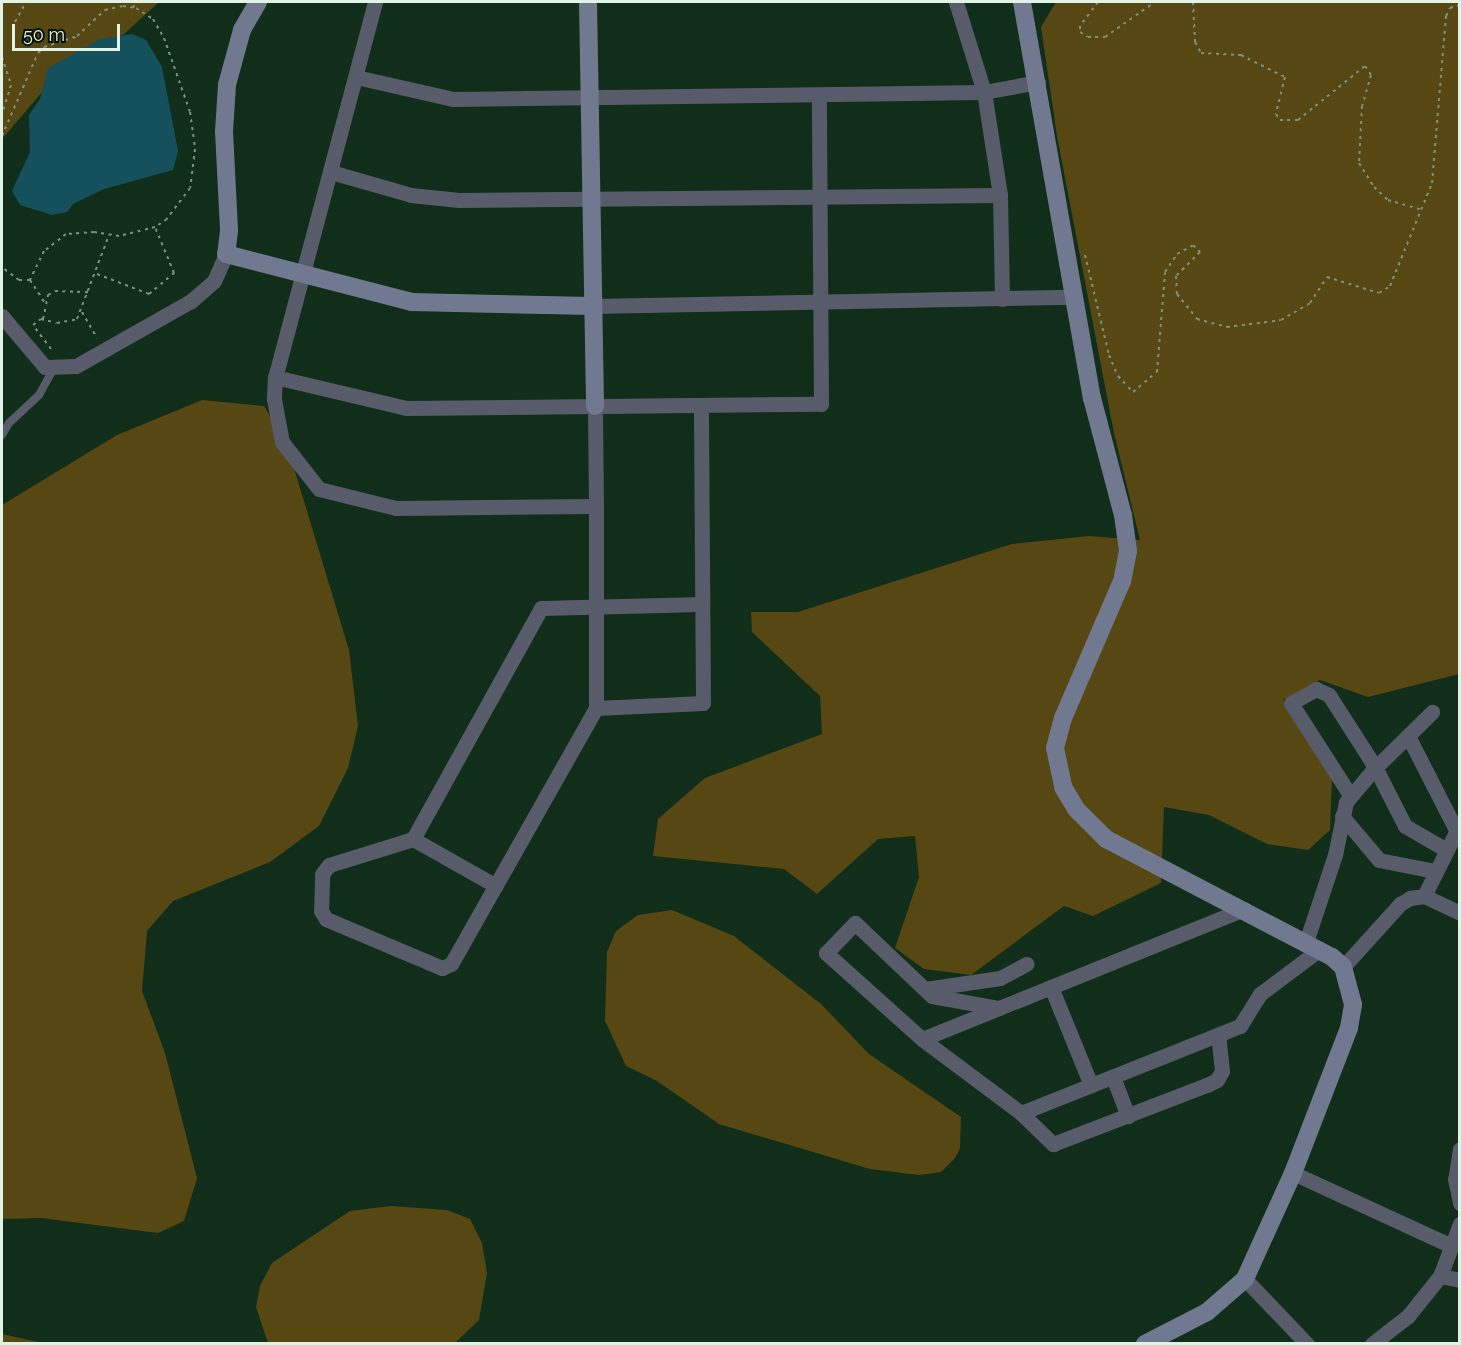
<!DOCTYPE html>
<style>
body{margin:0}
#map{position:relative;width:1461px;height:1345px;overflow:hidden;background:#102e19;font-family:Raleway,sans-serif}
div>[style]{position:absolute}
.green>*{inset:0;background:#574712}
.water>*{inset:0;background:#14515c}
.path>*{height:2px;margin-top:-1px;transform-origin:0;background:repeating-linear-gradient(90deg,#7b9381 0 3px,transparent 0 7.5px)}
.lane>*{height:8px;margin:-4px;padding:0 4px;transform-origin:4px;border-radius:4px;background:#575b6a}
.street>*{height:15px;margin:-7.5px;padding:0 7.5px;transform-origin:7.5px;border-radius:7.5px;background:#575b6a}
.secondary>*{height:18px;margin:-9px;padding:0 9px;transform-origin:9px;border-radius:9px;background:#717990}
span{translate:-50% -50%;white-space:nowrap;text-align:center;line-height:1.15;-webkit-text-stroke:6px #07130a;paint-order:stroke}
.frame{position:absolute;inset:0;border:3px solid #e1f3e5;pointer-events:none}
.scale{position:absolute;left:12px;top:24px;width:108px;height:27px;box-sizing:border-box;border:3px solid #e1f3e5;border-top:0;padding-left:8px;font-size:18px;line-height:21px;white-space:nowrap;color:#e1f3e5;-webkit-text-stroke:4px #07130a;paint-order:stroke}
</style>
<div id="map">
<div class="green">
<div style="clip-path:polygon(2px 2px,159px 2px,124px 34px,73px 56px,2px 139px)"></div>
<div style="clip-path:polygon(1056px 2px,1459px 2px,1459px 674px,1368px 697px,1320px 680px,1283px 700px,1332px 779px,1330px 830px,1308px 850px,1267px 844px,1209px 815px,1164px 807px,1161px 883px,1093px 916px,1064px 906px,971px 975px,924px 969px,895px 948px,919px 877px,915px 836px,878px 839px,817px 894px,784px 869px,653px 856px,658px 819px,705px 778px,822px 734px,820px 696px,752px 632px,751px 612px,798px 612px,1012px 544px,1089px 536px,1140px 540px,1114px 433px,1057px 136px,1041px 27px)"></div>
<div style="clip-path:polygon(202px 400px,264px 406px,287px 445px,349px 650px,358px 726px,348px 768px,319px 826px,270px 862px,173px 901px,147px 931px,142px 991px,165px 1053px,197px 1178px,184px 1221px,158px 1233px,41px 1218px,2px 1219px,2px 505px,117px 435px)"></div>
<div style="clip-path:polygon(672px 910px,734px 936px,821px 1004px,869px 1054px,961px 1117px,960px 1148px,955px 1158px,941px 1172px,919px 1175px,870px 1169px,719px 1124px,657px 1081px,626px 1066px,605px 1021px,607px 952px,616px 931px,638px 915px)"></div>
<div style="clip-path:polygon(391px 1206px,447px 1210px,470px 1219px,482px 1243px,487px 1273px,479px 1320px,455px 1343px,268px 1343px,256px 1307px,260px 1286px,272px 1263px,350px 1211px)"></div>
<div style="clip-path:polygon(2px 1334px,43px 1343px,2px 1343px)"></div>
</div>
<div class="water">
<div style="clip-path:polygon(132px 34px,146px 40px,162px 67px,178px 151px,173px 170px,104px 189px,73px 204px,67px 212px,52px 215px,20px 205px,12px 191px,30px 152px,29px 115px,40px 99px,48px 68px,100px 39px)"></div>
</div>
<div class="path">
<div style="left:1098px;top:2px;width:30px;rotate:127deg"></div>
<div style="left:1080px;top:26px;width:6px;rotate:90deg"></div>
<div style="left:1080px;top:32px;width:9px;rotate:32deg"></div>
<div style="left:1088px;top:37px;width:17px"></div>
<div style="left:1105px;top:37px;width:61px;rotate:-35deg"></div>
<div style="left:1193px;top:2px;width:40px;rotate:87.1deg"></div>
<div style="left:1195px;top:42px;width:13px;rotate:61deg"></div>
<div style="left:1201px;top:53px;width:40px;rotate:2.9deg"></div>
<div style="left:1241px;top:55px;width:49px;rotate:26.6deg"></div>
<div style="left:1285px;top:77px;width:38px;rotate:104deg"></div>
<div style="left:1276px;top:114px;width:7px;rotate:56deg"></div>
<div style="left:1280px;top:120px;width:18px"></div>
<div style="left:1298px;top:120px;width:86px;rotate:-38.9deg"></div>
<div style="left:1365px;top:66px;width:11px;rotate:56deg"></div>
<div style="left:1371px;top:75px;width:32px;rotate:106deg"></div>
<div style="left:1362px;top:106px;width:57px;rotate:93deg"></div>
<div style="left:1359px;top:163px;width:28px;rotate:58deg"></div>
<div style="left:1374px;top:187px;width:19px;rotate:43deg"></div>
<div style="left:1388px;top:200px;width:33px;rotate:16deg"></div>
<div style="left:133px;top:8px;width:6px;rotate:-72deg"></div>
<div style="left:15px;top:22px;width:23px;rotate:-61deg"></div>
<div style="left:2px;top:57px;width:29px;rotate:72deg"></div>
<div style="left:11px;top:85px;width:30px;rotate:107deg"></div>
<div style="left:2px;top:136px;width:90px;rotate:-66.6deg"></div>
<div style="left:38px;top:53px;width:8px;rotate:-45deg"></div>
<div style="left:44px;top:47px;width:35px;rotate:-18deg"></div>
<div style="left:77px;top:36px;width:38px;rotate:-43deg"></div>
<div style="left:105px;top:10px;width:18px;rotate:-13deg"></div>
<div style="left:123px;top:6px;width:13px;rotate:9deg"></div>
<div style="left:136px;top:8px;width:20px;rotate:33deg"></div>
<div style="left:153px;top:19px;width:22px;rotate:60deg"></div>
<div style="left:164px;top:38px;width:78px;rotate:70.6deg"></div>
<div style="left:190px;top:112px;width:37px;rotate:82deg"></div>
<div style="left:195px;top:149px;width:39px;rotate:97deg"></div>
<div style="left:190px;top:188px;width:39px;rotate:127deg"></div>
<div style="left:167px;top:219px;width:14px;rotate:146deg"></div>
<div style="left:155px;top:227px;width:37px;rotate:166deg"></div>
<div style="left:119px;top:236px;width:25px;rotate:-171deg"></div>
<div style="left:94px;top:232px;width:28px;rotate:176deg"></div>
<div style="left:66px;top:234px;width:28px;rotate:142deg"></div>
<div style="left:44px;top:251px;width:32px;rotate:116deg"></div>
<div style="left:30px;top:280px;width:11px;rotate:180deg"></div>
<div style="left:19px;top:280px;width:21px;rotate:-143deg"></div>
<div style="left:1085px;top:255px;width:103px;rotate:76.5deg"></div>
<div style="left:1109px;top:355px;width:23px;rotate:67deg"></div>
<div style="left:1118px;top:376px;width:22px;rotate:47deg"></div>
<div style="left:1133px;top:392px;width:31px;rotate:-40deg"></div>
<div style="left:1157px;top:372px;width:100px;rotate:-85.4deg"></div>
<div style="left:1165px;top:272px;width:22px;rotate:-56deg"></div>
<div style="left:1177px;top:254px;width:18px;rotate:-29deg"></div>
<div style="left:1193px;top:245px;width:10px;rotate:45deg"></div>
<div style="left:1200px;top:252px;width:34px;rotate:135deg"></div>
<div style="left:1176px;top:276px;width:18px;rotate:87deg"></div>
<div style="left:1177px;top:294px;width:32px;rotate:51deg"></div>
<div style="left:1197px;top:319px;width:31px;rotate:15deg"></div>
<div style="left:1227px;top:327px;width:54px;rotate:-7.4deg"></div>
<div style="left:1281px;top:320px;width:34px;rotate:-30deg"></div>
<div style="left:1310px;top:303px;width:31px;rotate:-57deg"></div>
<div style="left:1327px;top:277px;width:54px;rotate:17.1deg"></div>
<div style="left:1379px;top:293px;width:13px;rotate:-32deg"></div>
<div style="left:1390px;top:286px;width:111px;rotate:-67.8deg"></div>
<div style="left:1432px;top:183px;width:168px;rotate:-85.2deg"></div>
<div style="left:1446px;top:16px;width:9px;rotate:-63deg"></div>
<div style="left:1450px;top:8px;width:10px;rotate:-17deg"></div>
<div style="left:97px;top:274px;width:56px;rotate:21deg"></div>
<div style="left:149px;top:294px;width:33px;rotate:-40deg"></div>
<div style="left:174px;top:273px;width:50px;rotate:-112.4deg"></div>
<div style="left:30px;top:280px;width:30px;rotate:57deg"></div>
<div style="left:82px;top:312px;width:30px;rotate:60deg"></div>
<div style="left:43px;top:319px;width:25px;rotate:-78deg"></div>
<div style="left:48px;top:295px;width:8px;rotate:-30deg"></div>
<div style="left:55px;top:291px;width:35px;rotate:2deg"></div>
<div style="left:51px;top:349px;width:30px;rotate:-127deg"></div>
<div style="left:33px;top:325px;width:10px;rotate:-37deg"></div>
<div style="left:41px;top:319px;width:16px;rotate:14deg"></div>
<div style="left:57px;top:323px;width:20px;rotate:-11deg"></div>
<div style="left:77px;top:319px;width:90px;rotate:-69.1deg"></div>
</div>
<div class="lane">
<div style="left:2px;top:435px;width:14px;rotate:-60deg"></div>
<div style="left:9px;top:423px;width:41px;rotate:-43deg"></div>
<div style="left:39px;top:395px;width:29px;rotate:-61deg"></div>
</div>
<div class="street">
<div style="left:375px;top:2px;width:388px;rotate:104.9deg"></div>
<div style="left:275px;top:377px;width:135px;rotate:13.3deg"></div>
<div style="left:406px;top:408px;width:415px;rotate:-0.6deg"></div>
<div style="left:821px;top:404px;width:309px;rotate:-90.4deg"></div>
<div style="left:356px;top:77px;width:99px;rotate:12.8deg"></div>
<div style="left:453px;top:99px;width:531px;rotate:-0.76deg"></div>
<div style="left:984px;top:92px;width:55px;rotate:-10.5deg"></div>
<div style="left:331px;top:172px;width:83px;rotate:16deg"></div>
<div style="left:411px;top:195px;width:48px;rotate:5.9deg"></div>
<div style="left:459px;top:200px;width:541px;rotate:-0.53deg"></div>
<div style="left:1000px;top:195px;width:104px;rotate:-98.8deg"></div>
<div style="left:984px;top:92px;width:94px;rotate:-107.3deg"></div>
<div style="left:1000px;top:195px;width:104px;rotate:88.9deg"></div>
<div style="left:592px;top:306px;width:483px;rotate:-1.1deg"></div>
<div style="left:2px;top:316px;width:67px;rotate:49.9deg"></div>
<div style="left:45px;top:367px;width:31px;rotate:-2deg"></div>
<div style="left:76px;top:366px;width:132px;rotate:-29.5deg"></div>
<div style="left:191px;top:301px;width:30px;rotate:-41deg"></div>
<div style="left:214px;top:281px;width:30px;rotate:-66deg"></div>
<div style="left:275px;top:377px;width:22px;rotate:93deg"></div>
<div style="left:274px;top:399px;width:44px;rotate:79.5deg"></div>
<div style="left:282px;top:442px;width:60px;rotate:51.8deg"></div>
<div style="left:319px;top:489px;width:79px;rotate:13.9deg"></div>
<div style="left:396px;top:508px;width:200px;rotate:-0.6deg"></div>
<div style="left:596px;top:506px;width:100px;rotate:-90.6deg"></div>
<div style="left:596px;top:506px;width:202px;rotate:90deg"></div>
<div style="left:596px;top:708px;width:107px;rotate:-2.7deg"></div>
<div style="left:703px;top:703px;width:298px;rotate:-90.4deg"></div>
<div style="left:596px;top:708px;width:294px;rotate:119.5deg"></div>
<div style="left:451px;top:964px;width:10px;rotate:156deg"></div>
<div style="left:442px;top:968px;width:126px;rotate:-157.1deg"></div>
<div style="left:326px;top:919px;width:9px;rotate:-122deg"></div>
<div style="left:321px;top:911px;width:37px;rotate:-88deg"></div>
<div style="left:322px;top:874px;width:11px;rotate:-52deg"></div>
<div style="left:329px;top:865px;width:88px;rotate:-17.2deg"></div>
<div style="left:413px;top:839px;width:264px;rotate:-61deg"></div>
<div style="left:541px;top:608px;width:161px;rotate:-1.4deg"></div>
<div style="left:1408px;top:736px;width:106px;rotate:62.9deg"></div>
<div style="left:1350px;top:795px;width:109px;rotate:-122.7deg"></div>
<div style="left:1291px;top:703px;width:29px;rotate:-29deg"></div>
<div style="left:1316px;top:689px;width:14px;rotate:25deg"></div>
<div style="left:1329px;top:695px;width:85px;rotate:57.4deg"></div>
<div style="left:1375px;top:767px;width:66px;rotate:63deg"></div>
<div style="left:1405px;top:826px;width:46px;rotate:29.9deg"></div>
<div style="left:1342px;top:816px;width:57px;rotate:49.9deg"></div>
<div style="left:1379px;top:860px;width:56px;rotate:11.3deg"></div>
<div style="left:413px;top:839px;width:95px;rotate:29.5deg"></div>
<div style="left:1424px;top:896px;width:80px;rotate:-63.4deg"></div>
<div style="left:1244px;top:909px;width:347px;rotate:158deg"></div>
<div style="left:922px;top:1039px;width:124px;rotate:36.8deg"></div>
<div style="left:1021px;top:1113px;width:236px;rotate:-21.7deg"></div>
<div style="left:1240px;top:1026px;width:38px;rotate:-58deg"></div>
<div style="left:1260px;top:994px;width:75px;rotate:-36.9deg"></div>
<div style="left:1306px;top:942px;width:92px;rotate:-71.6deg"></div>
<div style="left:1335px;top:855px;width:54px;rotate:-78.3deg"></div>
<div style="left:1346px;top:802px;width:42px;rotate:-49.8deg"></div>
<div style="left:1373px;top:770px;width:83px;rotate:-44.5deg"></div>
<div style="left:1343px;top:967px;width:85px;rotate:-47.9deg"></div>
<div style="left:1400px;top:904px;width:12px;rotate:-31deg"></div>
<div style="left:1410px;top:898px;width:14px;rotate:-8deg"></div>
<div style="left:1424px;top:896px;width:40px;rotate:25deg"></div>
<div style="left:1051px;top:987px;width:106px;rotate:67.8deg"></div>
<div style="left:925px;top:989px;width:76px;rotate:-8.3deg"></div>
<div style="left:1000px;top:978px;width:30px;rotate:-28deg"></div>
<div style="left:922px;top:1039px;width:129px;rotate:-138.1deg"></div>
<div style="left:826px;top:953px;width:42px;rotate:-46deg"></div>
<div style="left:855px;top:923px;width:106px;rotate:43.5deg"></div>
<div style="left:932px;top:996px;width:68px;rotate:10.2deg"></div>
<div style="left:1113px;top:1077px;width:42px;rotate:69deg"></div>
<div style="left:1021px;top:1113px;width:45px;rotate:44.1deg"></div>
<div style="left:1053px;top:1144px;width:165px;rotate:-21deg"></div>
<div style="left:1207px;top:1085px;width:11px;rotate:-27deg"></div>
<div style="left:1217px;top:1080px;width:10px;rotate:-61deg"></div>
<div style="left:1222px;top:1071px;width:36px;rotate:-96deg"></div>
<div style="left:1460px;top:1149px;width:30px;rotate:99deg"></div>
<div style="left:1455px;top:1179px;width:25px;rotate:78deg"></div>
<div style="left:1293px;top:1173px;width:175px;rotate:24.7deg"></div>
<div style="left:1440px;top:1276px;width:20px;rotate:11deg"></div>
<div style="left:1245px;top:1279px;width:90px;rotate:46.4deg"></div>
<div style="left:1372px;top:1344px;width:46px;rotate:-37.9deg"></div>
<div style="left:1408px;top:1316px;width:51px;rotate:-51.3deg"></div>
<div style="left:1440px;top:1276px;width:56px;rotate:-69deg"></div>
</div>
<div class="secondary">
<div style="left:258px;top:2px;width:32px;rotate:120deg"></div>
<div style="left:242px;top:30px;width:57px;rotate:105.3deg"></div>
<div style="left:227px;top:85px;width:46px;rotate:93.7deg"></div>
<div style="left:224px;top:131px;width:100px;rotate:87.1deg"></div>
<div style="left:229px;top:231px;width:23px;rotate:97deg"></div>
<div style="left:226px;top:254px;width:191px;rotate:14.5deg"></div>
<div style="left:411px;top:302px;width:181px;rotate:1.3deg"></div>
<div style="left:588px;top:2px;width:404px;rotate:89deg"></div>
<div style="left:1022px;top:2px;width:402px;rotate:80deg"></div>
<div style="left:1092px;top:398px;width:121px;rotate:75.2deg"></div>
<div style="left:1123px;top:515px;width:36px;rotate:82deg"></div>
<div style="left:1128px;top:551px;width:31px;rotate:101deg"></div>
<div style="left:1122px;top:581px;width:149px;rotate:113.3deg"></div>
<div style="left:1063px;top:718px;width:31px;rotate:105deg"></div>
<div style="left:1055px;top:748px;width:40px;rotate:78deg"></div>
<div style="left:1063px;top:787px;width:26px;rotate:59deg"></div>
<div style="left:1076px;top:809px;width:42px;rotate:45deg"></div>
<div style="left:1106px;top:839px;width:255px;rotate:27.6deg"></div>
<div style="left:1332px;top:957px;width:15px;rotate:42deg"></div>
<div style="left:1343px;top:967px;width:39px;rotate:75deg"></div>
<div style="left:1353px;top:1005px;width:23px;rotate:100deg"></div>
<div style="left:1349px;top:1028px;width:155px;rotate:111.1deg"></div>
<div style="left:1293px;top:1173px;width:116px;rotate:114.4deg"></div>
<div style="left:1245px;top:1279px;width:50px;rotate:139deg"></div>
<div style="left:1207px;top:1312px;width:70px;rotate:152.7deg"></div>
</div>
<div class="frame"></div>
<div class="scale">50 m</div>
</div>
